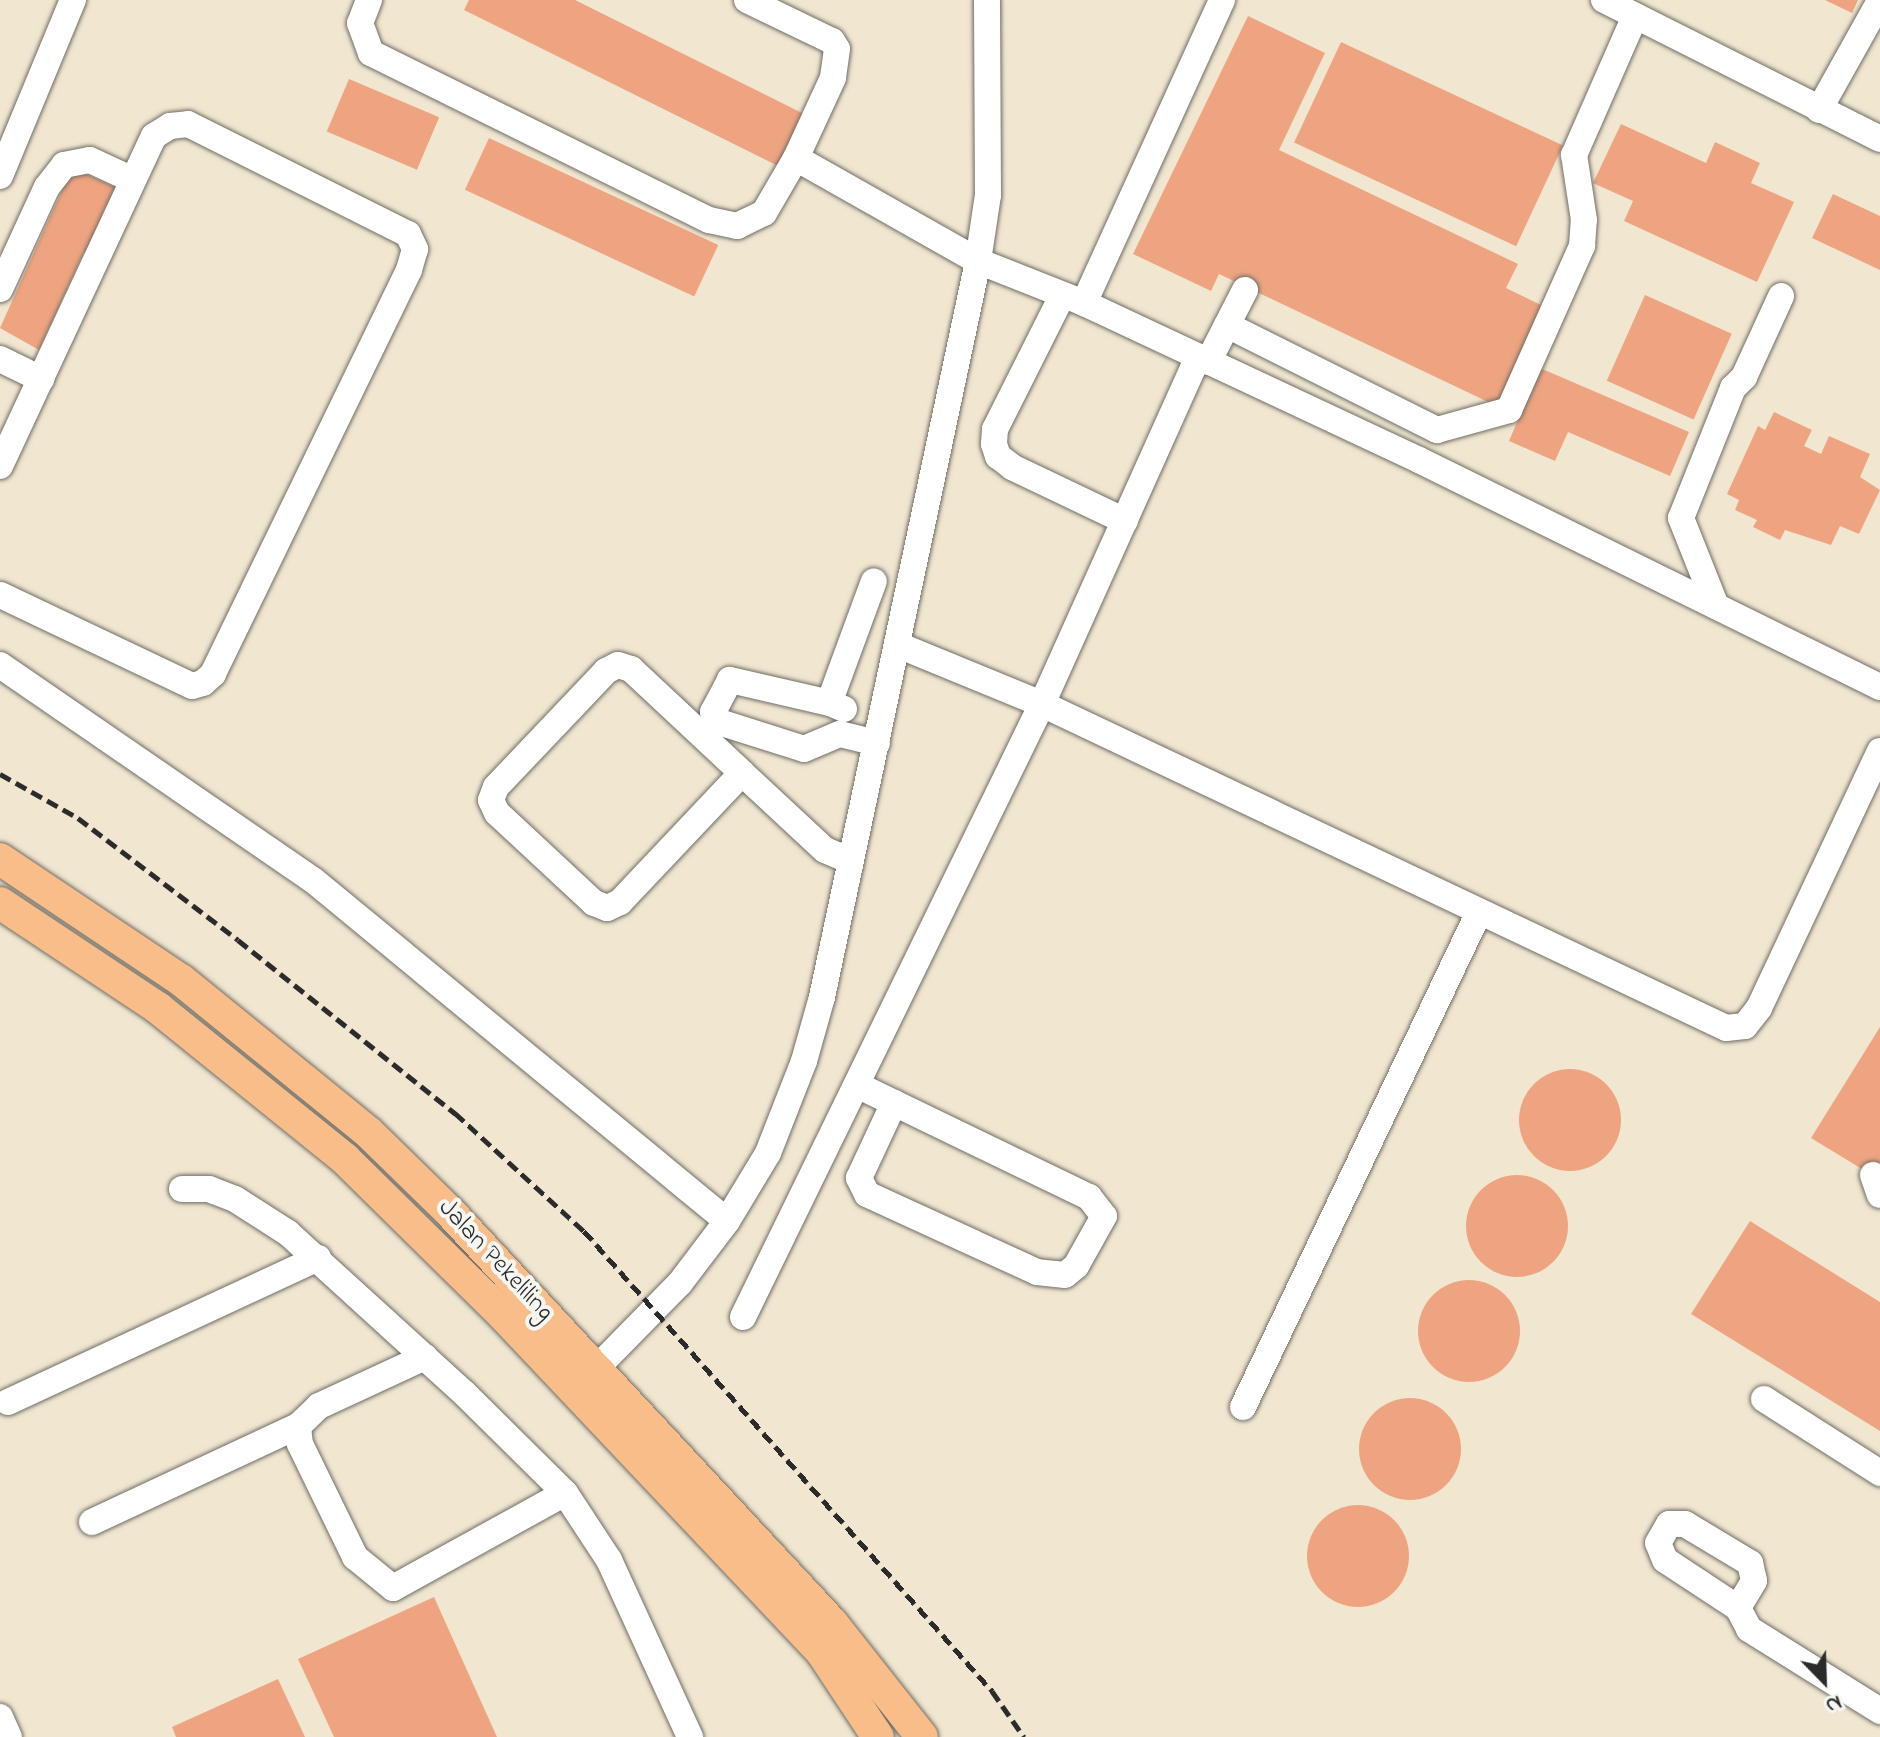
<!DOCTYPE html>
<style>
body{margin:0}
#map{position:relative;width:1880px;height:1737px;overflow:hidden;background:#f1e7d1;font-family:"Indie Flower",sans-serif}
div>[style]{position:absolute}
.building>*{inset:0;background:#eea481;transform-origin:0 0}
.round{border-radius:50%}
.roads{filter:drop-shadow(0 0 2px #706d65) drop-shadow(0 0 2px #706d65)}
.minor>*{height:26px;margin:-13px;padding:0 13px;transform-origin:13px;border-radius:13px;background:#fff}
.major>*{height:32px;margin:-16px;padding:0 16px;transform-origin:16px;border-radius:16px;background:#f8bd89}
.rail>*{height:5px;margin-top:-2.5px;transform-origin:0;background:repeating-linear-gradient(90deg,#2b2b2b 0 12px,transparent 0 18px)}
span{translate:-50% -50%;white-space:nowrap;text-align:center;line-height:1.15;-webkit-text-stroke:8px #f6f6f2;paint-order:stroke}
.street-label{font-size:26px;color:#2b2b2b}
.north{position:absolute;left:1784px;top:1641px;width:80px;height:80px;-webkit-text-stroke:6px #f6f6f2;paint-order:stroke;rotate:157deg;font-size:22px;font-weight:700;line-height:32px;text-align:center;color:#2b2b2b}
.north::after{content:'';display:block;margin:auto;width:28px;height:36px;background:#2b2b2b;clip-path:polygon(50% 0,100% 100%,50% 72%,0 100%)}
</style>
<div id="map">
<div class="building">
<div style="clip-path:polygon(469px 0,575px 0,804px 114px,778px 166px,464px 10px)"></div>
<div style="clip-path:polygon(1825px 0,1858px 0,1852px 13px)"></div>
<div style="clip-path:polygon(1248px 16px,1325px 53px,1279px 150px,1518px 264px,1506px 288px,1553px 311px,1505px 410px,1219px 274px,1211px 291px,1133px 254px)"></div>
<div style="left:1341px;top:42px;width:245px;height:111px;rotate:25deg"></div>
<div style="left:349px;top:79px;width:98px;height:57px;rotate:23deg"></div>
<div style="clip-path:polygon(1621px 124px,1706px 163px,1715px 142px,1760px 163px,1751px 183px,1794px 202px,1757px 282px,1624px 221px,1633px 201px,1593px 183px)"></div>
<div style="left:489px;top:138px;width:253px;height:57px;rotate:25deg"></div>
<div style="clip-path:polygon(72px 168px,122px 190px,92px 256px,84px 252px,39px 350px,0 328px)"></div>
<div style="clip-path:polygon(1833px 194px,1880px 216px,1880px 270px,1812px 238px)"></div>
<div style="left:1645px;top:295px;width:95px;height:94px;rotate:24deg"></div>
<div style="clip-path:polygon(1540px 368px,1689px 432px,1670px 476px,1568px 432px,1555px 461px,1509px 441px)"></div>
<div style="clip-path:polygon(1774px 412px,1812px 430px,1804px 446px,1821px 454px,1829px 436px,1870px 454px,1860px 477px,1880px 490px,1859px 534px,1840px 526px,1831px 545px,1785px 530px,1780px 540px,1753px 527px,1757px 520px,1735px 510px,1739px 500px,1727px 494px,1758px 426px,1765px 430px)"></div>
<div style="clip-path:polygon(1880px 1027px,1880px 1180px,1811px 1138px)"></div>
<div class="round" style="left:1519px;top:1069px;width:102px;height:102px"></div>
<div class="round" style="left:1466px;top:1175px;width:102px;height:102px"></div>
<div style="clip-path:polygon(1750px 1221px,1880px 1302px,1880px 1431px,1691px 1314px)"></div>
<div class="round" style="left:1418px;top:1280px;width:102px;height:102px"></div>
<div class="round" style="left:1359px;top:1398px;width:102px;height:102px"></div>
<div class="round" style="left:1307px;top:1505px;width:102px;height:102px"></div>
<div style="clip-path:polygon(434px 1597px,497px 1737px,334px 1737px,298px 1659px)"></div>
<div style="clip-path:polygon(278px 1679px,305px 1737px,176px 1737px,172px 1727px)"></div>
</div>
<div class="roads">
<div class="minor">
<div style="left:369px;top:0;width:25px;rotate:111deg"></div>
<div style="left:360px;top:23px;width:32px;rotate:70deg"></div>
<div style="left:371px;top:53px;width:377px;rotate:26.3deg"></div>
<div style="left:709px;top:220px;width:29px;rotate:12deg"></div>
<div style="left:737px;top:226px;width:30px;rotate:-26deg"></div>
<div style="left:764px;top:213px;width:64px;rotate:-59.8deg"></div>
<div style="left:796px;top:158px;width:209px;rotate:29.5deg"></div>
<div style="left:978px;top:261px;width:114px;rotate:21.6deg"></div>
<div style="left:1084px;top:303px;width:370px;rotate:25.1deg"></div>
<div style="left:1419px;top:460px;width:514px;rotate:26.22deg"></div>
<div style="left:747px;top:0;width:94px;rotate:25.8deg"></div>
<div style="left:832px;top:41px;width:9px;rotate:58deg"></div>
<div style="left:837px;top:49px;width:29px;rotate:98deg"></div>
<div style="left:833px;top:78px;width:88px;rotate:114.8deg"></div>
<div style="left:1604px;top:0;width:309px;rotate:26.7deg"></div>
<div style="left:1819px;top:110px;width:125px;rotate:-60.8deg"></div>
<div style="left:0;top:176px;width:191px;rotate:-67.5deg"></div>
<div style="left:0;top:289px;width:112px;rotate:-65.3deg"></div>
<div style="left:47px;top:187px;width:28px;rotate:-52deg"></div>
<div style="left:64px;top:165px;width:26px;rotate:-11deg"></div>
<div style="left:90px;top:160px;width:47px;rotate:24.9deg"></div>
<div style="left:1062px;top:296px;width:149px;rotate:116.7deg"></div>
<div style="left:995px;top:429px;width:15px;rotate:94deg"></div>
<div style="left:994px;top:444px;width:13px;rotate:72deg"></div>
<div style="left:998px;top:456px;width:18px;rotate:38deg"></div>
<div style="left:1012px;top:467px;width:125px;rotate:25.5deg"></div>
<div style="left:1084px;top:303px;width:333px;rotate:-65.5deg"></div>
<div style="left:1227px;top:325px;width:235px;rotate:26.6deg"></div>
<div style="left:1437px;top:430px;width:75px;rotate:-15.5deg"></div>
<div style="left:1509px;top:410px;width:180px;rotate:-66deg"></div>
<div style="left:1582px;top:246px;width:26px;rotate:-86deg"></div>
<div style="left:1584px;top:220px;width:66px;rotate:-98.7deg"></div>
<div style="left:1574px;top:155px;width:152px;rotate:-66.3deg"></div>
<div style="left:0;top:359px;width:46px;rotate:26deg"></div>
<div style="left:1208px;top:362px;width:81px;rotate:-62.8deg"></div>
<div style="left:0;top:466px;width:364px;rotate:-65deg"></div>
<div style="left:154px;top:136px;width:19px;rotate:-32deg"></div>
<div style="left:170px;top:126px;width:18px;rotate:-6deg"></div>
<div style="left:188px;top:124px;width:246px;rotate:26.6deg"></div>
<div style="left:408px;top:234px;width:17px;rotate:65deg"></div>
<div style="left:415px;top:249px;width:22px;rotate:106deg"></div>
<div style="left:409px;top:270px;width:449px;rotate:115.9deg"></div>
<div style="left:213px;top:674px;width:13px;rotate:138deg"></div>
<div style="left:203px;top:683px;width:11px;rotate:165deg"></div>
<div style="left:192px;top:686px;width:212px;rotate:-154.6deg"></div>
<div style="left:1716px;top:606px;width:95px;rotate:-111.7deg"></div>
<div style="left:1681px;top:518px;width:140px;rotate:-68.2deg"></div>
<div style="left:1733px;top:388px;width:16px;rotate:-45deg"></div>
<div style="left:1744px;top:377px;width:89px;rotate:-65.4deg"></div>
<div style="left:898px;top:645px;width:156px;rotate:22.3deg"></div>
<div style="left:1042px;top:704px;width:757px;rotate:25.35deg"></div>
<div style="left:1726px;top:1028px;width:19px;rotate:-6deg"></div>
<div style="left:1745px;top:1026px;width:23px;rotate:-52deg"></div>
<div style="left:1759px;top:1008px;width:284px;rotate:-64.8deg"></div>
<div style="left:0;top:665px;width:380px;rotate:34.5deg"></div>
<div style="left:313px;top:880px;width:536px;rotate:39.48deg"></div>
<div style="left:830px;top:703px;width:103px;rotate:-167deg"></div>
<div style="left:730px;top:680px;width:36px;rotate:118deg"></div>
<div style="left:713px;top:712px;width:12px;rotate:59deg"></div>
<div style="left:719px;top:722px;width:89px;rotate:17.6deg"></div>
<div style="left:804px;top:749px;width:39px;rotate:-23deg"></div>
<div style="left:840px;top:734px;width:38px;rotate:14deg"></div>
<div style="left:844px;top:709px;width:15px;rotate:-157deg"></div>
<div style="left:830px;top:703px;width:8px;rotate:-76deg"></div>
<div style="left:832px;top:695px;width:121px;rotate:-69.8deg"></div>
<div style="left:742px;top:773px;width:178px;rotate:133.4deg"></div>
<div style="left:620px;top:902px;width:14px;rotate:155deg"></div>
<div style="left:607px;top:908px;width:14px;rotate:-159deg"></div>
<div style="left:594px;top:903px;width:132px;rotate:-137.1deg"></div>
<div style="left:497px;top:813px;width:14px;rotate:-115deg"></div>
<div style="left:491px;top:800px;width:14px;rotate:-69deg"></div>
<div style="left:496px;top:787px;width:160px;rotate:-46.5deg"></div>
<div style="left:606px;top:671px;width:13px;rotate:-27deg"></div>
<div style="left:618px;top:665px;width:14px;rotate:17deg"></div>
<div style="left:631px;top:669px;width:152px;rotate:43.1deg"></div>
<div style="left:742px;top:773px;width:113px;rotate:42.9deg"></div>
<div style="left:825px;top:850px;width:28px;rotate:23deg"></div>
<div style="left:857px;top:1085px;width:258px;rotate:25.8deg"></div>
<div style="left:1089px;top:1197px;width:24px;rotate:52deg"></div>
<div style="left:1104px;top:1216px;width:57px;rotate:119.2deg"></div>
<div style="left:1076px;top:1266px;width:14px;rotate:141deg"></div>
<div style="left:1065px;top:1275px;width:28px;rotate:-174deg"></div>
<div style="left:1037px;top:1272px;width:187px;rotate:-155.4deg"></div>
<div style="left:867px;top:1194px;width:18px;rotate:-117deg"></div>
<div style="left:859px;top:1178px;width:83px;rotate:-65deg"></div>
<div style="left:1873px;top:1175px;width:21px;rotate:71deg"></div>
<div style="left:182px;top:1189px;width:27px"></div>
<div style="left:209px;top:1189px;width:28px;rotate:21deg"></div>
<div style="left:235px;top:1199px;width:63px;rotate:32.7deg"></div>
<div style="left:288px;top:1233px;width:238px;rotate:42.3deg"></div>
<div style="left:464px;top:1393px;width:142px;rotate:44.7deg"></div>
<div style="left:565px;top:1493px;width:80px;rotate:56.7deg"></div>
<div style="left:609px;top:1560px;width:195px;rotate:65.4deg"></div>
<div style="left:743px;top:1317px;width:682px;rotate:-64deg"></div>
<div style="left:1042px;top:704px;width:380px;rotate:-65.8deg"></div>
<div style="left:425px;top:1357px;width:117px;rotate:155.2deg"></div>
<div style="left:319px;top:1406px;width:29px;rotate:136deg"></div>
<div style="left:298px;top:1426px;width:18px;rotate:84deg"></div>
<div style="left:300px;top:1444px;width:126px;rotate:64deg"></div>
<div style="left:355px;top:1557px;width:49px;rotate:39.2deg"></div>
<div style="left:393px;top:1588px;width:196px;rotate:-28.9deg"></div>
<div style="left:582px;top:1383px;width:140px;rotate:-45.6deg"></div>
<div style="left:680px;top:1283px;width:78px;rotate:-52.8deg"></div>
<div style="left:727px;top:1221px;width:79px;rotate:-58.9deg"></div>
<div style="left:768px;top:1153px;width:99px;rotate:-68.6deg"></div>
<div style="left:804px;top:1061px;width:66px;rotate:-74.3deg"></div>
<div style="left:822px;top:997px;width:752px;rotate:-78.03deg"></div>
<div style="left:978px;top:261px;width:67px;rotate:-81.4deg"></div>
<div style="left:988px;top:195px;width:195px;rotate:-90.3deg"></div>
<div style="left:1764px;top:1399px;width:138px;rotate:32.5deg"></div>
<div style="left:8px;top:1402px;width:342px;rotate:-24.9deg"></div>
<div style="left:1243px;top:1407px;width:548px;rotate:-64.51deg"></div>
<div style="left:92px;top:1522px;width:227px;rotate:-25deg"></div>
<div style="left:1738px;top:1608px;width:87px;rotate:-146.7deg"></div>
<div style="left:1665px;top:1560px;width:18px;rotate:-112deg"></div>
<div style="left:1658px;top:1543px;width:22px;rotate:-60deg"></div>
<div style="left:1669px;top:1524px;width:16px"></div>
<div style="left:1685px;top:1524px;width:76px;rotate:31deg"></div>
<div style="left:1750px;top:1563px;width:18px;rotate:77deg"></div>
<div style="left:1754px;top:1581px;width:31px;rotate:121deg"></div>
<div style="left:1738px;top:1608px;width:24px;rotate:62deg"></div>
<div style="left:1749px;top:1629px;width:155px;rotate:32deg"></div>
<div style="left:0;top:1717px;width:22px;rotate:66deg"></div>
</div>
<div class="major">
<div style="left:0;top:859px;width:218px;rotate:33.8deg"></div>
<div style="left:181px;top:980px;width:242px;rotate:39.1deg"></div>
<div style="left:369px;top:1133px;width:112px;rotate:44.3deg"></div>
<div style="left:449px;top:1211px;width:563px;rotate:47.09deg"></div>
<div style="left:832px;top:1623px;width:145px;rotate:51.7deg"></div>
<div style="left:0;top:903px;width:190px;rotate:33.6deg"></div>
<div style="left:158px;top:1008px;width:240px;rotate:38.9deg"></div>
<div style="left:345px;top:1159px;width:222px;rotate:44.6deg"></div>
<div style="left:503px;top:1315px;width:463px;rotate:46.6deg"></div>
<div style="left:821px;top:1651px;width:103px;rotate:56.5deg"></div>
</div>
</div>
<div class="rail">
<div style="left:0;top:774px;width:90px;rotate:29.4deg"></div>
<div style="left:78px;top:818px;width:201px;rotate:37.3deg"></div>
<div style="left:238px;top:940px;width:278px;rotate:38.6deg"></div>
<div style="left:455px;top:1113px;width:175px;rotate:42.5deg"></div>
<div style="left:584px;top:1231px;width:615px;rotate:48.43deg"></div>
<div style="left:992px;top:1691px;width:56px;rotate:55.2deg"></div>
</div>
<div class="street-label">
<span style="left:495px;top:1261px;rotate:47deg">Jalan Pekeliling</span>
</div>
<div class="north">N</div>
</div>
